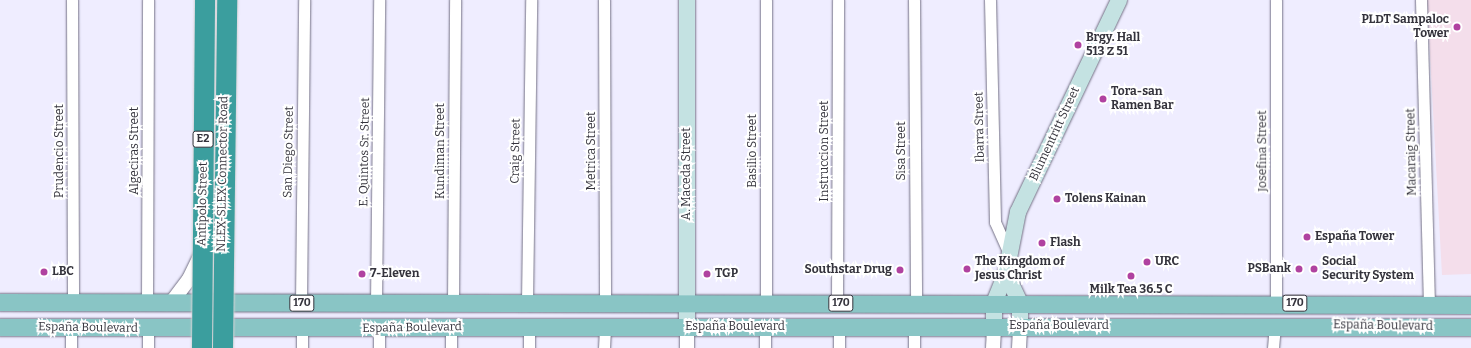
<!DOCTYPE html>
<meta charset="utf-8">
<style>
body{margin:0}
#map{position:relative;width:1471px;height:348px;overflow:hidden;background:#efedff;font-family:Bitter,serif}
div>[style]{position:absolute}
.commercial>*{inset:0;background:#f4deeb}
.roads{filter:drop-shadow(0 0 1px #757286) drop-shadow(0 0 1px #757286)}
.minor>*{height:11px;margin:-5.5px;padding:0 5.5px;transform-origin:5.5px;border-radius:5.5px;background:#fff}
.tertiary>*{height:14px;margin:-7px;padding:0 7px;transform-origin:7px;border-radius:7px;background:#fff}
.secondary>*{height:16px;margin:-8px;padding:0 8px;transform-origin:8px;border-radius:8px;background:#c4e2e2}
.primary>*{height:17px;margin:-8.5px;padding:0 8.5px;transform-origin:8.5px;border-radius:8.5px;background:#89c5c5}
.bridges{filter:drop-shadow(0 0 1px #d2d2d4) drop-shadow(0 0 1px #d2d2d4)}
.motorway-bridge>*{height:20px;margin:-10px;padding:0 10px;transform-origin:10px;border-radius:10px;background:#3b9e9e}
.dots>*{width:11px;height:11px;translate:-50% -50%;box-sizing:border-box;border:2px solid #fff;border-radius:50%}
span{translate:-50% -50%;white-space:nowrap;text-align:center;line-height:1.15;-webkit-text-stroke:4px #fff;paint-order:stroke}
.shield-label span{padding:1px 3px;background:#fff;border:1px solid;border-radius:3px;-webkit-text-stroke-width:0}
.shield-label{font-size:11px;color:#34333c;font-weight:700}
.poi-label{font-size:12px;color:#34333c;font-weight:700}
.right{translate:-100% -50%;text-align:right}
.left{translate:0 -50%;text-align:left}
.street-label{font-size:12px;color:#34333c}
</style>
<div id="map">
<div class="commercial">
<div style="clip-path:polygon(1427px 0,1471px 0,1471px 274px,1442px 275px)"></div>
</div>
<div class="roads">
<div class="minor">
<div style="left:72px;top:0;width:303px;rotate:89.8deg"></div>
<div style="left:604px;top:0;width:303px;rotate:89.8deg"></div>
<div style="left:914px;top:0;width:303px;rotate:89.6deg"></div>
<div style="left:990px;top:0;width:222px;rotate:88.7deg"></div>
<div style="left:995px;top:222px;width:32px;rotate:66deg"></div>
<div style="left:1276px;top:0;width:303px;rotate:90deg"></div>
<div style="left:1421px;top:0;width:304px;rotate:88.5deg"></div>
<div style="left:453px;top:302px;width:302px;rotate:-89.6deg"></div>
<div style="left:527px;top:302px;width:302px;rotate:-89.2deg"></div>
<div style="left:766px;top:302px;width:302px;rotate:-90deg"></div>
<div style="left:147px;top:303px;width:303px;rotate:-89.8deg"></div>
<div style="left:301px;top:303px;width:303px;rotate:-89.4deg"></div>
<div style="left:837px;top:303px;width:303px;rotate:-89.8deg"></div>
<div style="left:376px;top:304px;width:304px;rotate:-89.4deg"></div>
<div style="left:451px;top:327px;width:21px;rotate:90deg"></div>
<div style="left:765px;top:327px;width:21px;rotate:90deg"></div>
<div style="left:839px;top:327px;width:21px;rotate:90deg"></div>
<div style="left:914px;top:327px;width:21px;rotate:90deg"></div>
<div style="left:302px;top:329px;width:19px;rotate:90deg"></div>
<div style="left:71px;top:348px;width:21px;rotate:-90deg"></div>
<div style="left:148px;top:348px;width:20px;rotate:-90deg"></div>
<div style="left:379px;top:348px;width:20px;rotate:-90deg"></div>
<div style="left:529px;top:348px;width:21px;rotate:-90deg"></div>
<div style="left:604px;top:348px;width:22px;rotate:-87deg"></div>
<div style="left:1273px;top:348px;width:23px;rotate:-85deg"></div>
</div>
<div class="tertiary">
<div style="left:171px;top:303px;width:30px;rotate:-53deg"></div>
<div style="left:189px;top:279px;width:25px;rotate:-64deg"></div>
<div style="left:687px;top:348px;width:21px;rotate:-90deg"></div>
<div style="left:993px;top:348px;width:22px;rotate:-87deg"></div>
<div style="left:1019px;top:348px;width:22px;rotate:-87deg"></div>
</div>
<div class="secondary">
<div style="left:1006px;top:273px;width:33px;rotate:65deg"></div>
<div style="left:1020px;top:303px;width:23px;rotate:90deg"></div>
<div style="left:994px;top:326px;width:23px;rotate:-90deg"></div>
<div style="left:994px;top:303px;width:32px;rotate:-68deg"></div>
<div style="left:1006px;top:273px;width:62px;rotate:-78.9deg"></div>
<div style="left:1018px;top:212px;width:235px;rotate:-64.5deg"></div>
<div style="left:687px;top:327px;width:327px;rotate:-90deg"></div>
</div>
<div class="primary">
<div style="left:0;top:302px;width:1471px;rotate:0.12deg"></div>
<div style="left:0;top:327px;width:1471px"></div>
</div>
</div>
<div class="bridges">
<div class="motorway-bridge">
<div style="left:202px;top:348px;width:348px;rotate:-89.5deg"></div>
<div style="left:223px;top:348px;width:348px;rotate:-89.3deg"></div>
</div>
</div>
<div class="dots">
<div style="left:1457px;top:27px;background:#b042a0"></div>
<div style="left:1078px;top:45px;background:#b042a0"></div>
<div style="left:1103px;top:99px;background:#b042a0"></div>
<div style="left:1057px;top:199px;background:#b042a0"></div>
<div style="left:1307px;top:237px;background:#b042a0"></div>
<div style="left:1042px;top:243px;background:#b042a0"></div>
<div style="left:1147px;top:262px;background:#b042a0"></div>
<div style="left:967px;top:269px;background:#b042a0"></div>
<div style="left:1299px;top:269px;background:#b042a0"></div>
<div style="left:1314px;top:269px;background:#b042a0"></div>
<div style="left:900px;top:270px;background:#b042a0"></div>
<div style="left:44px;top:272px;background:#b042a0"></div>
<div style="left:362px;top:274px;background:#b042a0"></div>
<div style="left:707px;top:274px;background:#b042a0"></div>
<div style="left:1131px;top:276px;background:#b042a0"></div>
</div>
<div class="shield-label">
<span style="left:203px;top:139px">E2</span>
<span style="left:302px;top:303px">170</span>
<span style="left:841px;top:303px">170</span>
<span style="left:1295px;top:303px">170</span>
</div>
<div class="poi-label">
<span class="right" style="left:1449px;top:27px">PLDT Sampaloc<br>Tower</span>
<span class="left" style="left:1086px;top:45px">Brgy. Hall<br>513 Z 51</span>
<span class="left" style="left:1111px;top:99px">Tora-san<br>Ramen Bar</span>
<span class="left" style="left:1065px;top:199px">Tolens Kainan</span>
<span class="left" style="left:1315px;top:237px">España Tower</span>
<span class="left" style="left:1050px;top:243px">Flash</span>
<span class="left" style="left:975px;top:269px">The Kingdom of<br>Jesus Christ</span>
<span class="left" style="left:1155px;top:262px">URC</span>
<span class="left" style="left:1322px;top:269px">Social<br>Security System</span>
<span class="right" style="left:1291px;top:269px">PSBank</span>
<span class="right" style="left:892px;top:270px">Southstar Drug</span>
<span class="left" style="left:52px;top:272px">LBC</span>
<span class="left" style="left:370px;top:274px">7-Eleven</span>
<span class="left" style="left:715px;top:274px">TGP</span>
<span style="left:1131px;top:290px">Milk Tea 36.5 C</span>
</div>
<div class="street-label">
<span style="left:980px;top:127px;rotate:-91deg">Ibarra Street</span>
<span style="left:1055px;top:134px;rotate:-65deg">Blumentritt Street</span>
<span style="left:60px;top:151px;rotate:-90deg">Prudencio Street</span>
<span style="left:135px;top:151px;rotate:-90deg">Algeciras Street</span>
<span style="left:441px;top:151px;rotate:-90deg">Kundiman Street</span>
<span style="left:516px;top:151px;rotate:-89deg">Craig Street</span>
<span style="left:592px;top:151px;rotate:-90deg">Metrica Street</span>
<span style="left:753px;top:151px;rotate:-90deg">Basilio Street</span>
<span style="left:825px;top:151px;rotate:-90deg">Instruccion Street</span>
<span style="left:902px;top:151px;rotate:-90deg">Sisa Street</span>
<span style="left:1263px;top:151px;rotate:-90deg">Josefina Street</span>
<span style="left:289px;top:152px;rotate:-89deg">San Diego Street</span>
<span style="left:365px;top:152px;rotate:-89deg">E. Quintos Sr. Street</span>
<span style="left:1412px;top:152px;rotate:-91deg">Macaraig Street</span>
<span style="left:223px;top:174px;rotate:-89deg">NLEX-SLEX Connector Road</span>
<span style="left:687px;top:174px;rotate:-90deg">A. Maceda Street</span>
<span style="left:203px;top:204px;rotate:-89deg">Antipolo Street</span>
<span style="left:1059px;top:326px">España Boulevard</span>
<span style="left:1383px;top:326px;rotate:1deg">España Boulevard</span>
<span style="left:735px;top:327px">España Boulevard</span>
<span style="left:88px;top:328px;rotate:1deg">España Boulevard</span>
<span style="left:412px;top:328px;rotate:-1deg">España Boulevard</span>
</div>
</div>
